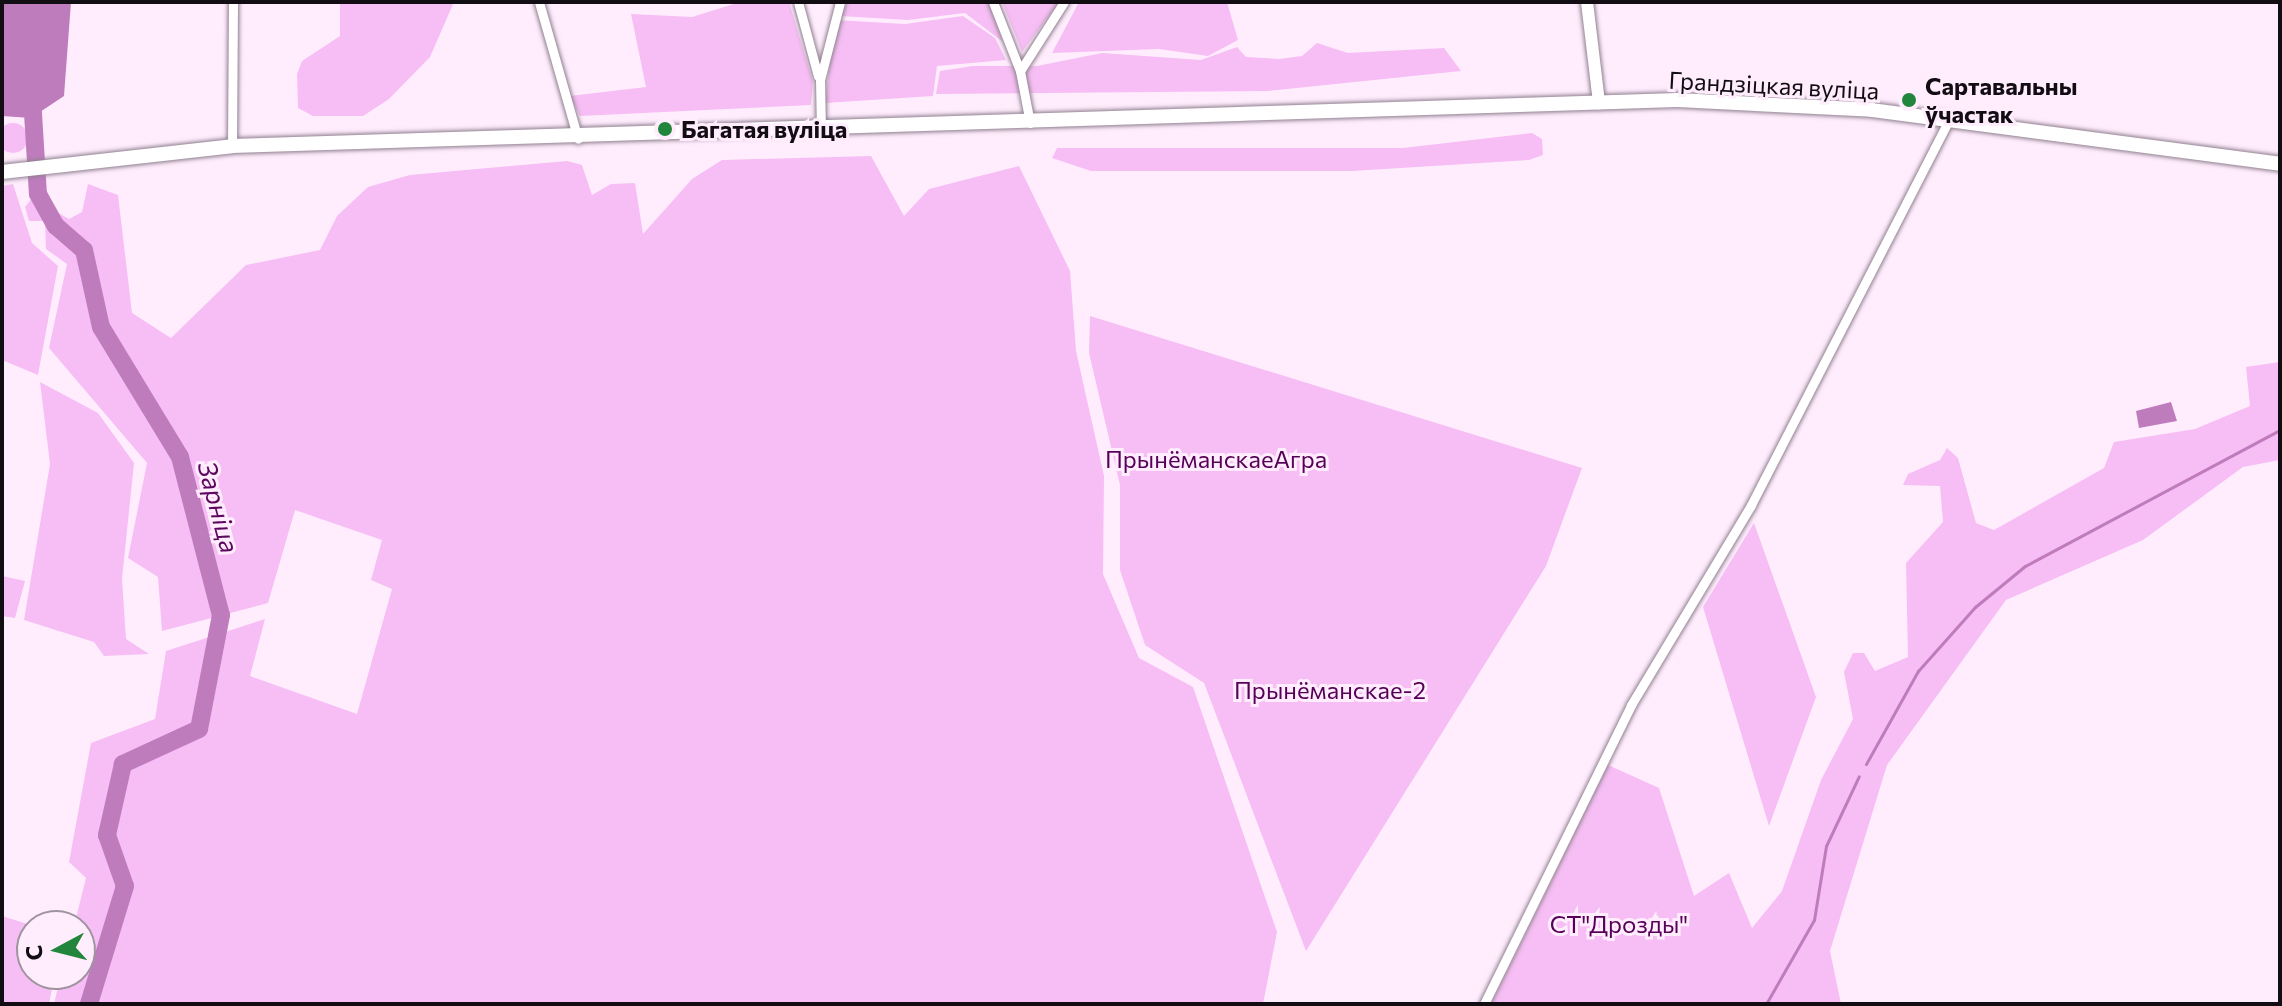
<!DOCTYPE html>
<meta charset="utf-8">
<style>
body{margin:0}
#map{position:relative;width:2282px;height:1006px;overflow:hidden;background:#ffedfe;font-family:Commissioner,sans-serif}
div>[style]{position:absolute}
.green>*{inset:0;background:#f6bef4}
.round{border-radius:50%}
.water>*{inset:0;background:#bf7cbd}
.stream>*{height:3px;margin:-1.5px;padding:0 1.5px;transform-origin:1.5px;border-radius:1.5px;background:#bf7cbd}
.river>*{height:18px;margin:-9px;padding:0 9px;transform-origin:9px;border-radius:9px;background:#bf7cbd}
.roads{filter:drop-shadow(0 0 2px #918190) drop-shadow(0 0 2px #918190)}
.minor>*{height:9px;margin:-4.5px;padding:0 4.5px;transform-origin:4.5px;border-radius:4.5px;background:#fff}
.tertiary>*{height:12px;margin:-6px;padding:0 6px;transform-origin:6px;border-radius:6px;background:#fff}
.primary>*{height:14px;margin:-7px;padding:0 7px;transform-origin:7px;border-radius:7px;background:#fff}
.dots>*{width:22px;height:22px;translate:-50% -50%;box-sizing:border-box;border:4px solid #ffedfe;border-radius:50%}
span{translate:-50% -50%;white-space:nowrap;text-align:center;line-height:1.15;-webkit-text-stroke:6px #ffedfe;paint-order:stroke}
.street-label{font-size:24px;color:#120d12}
.poi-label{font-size:24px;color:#120d12;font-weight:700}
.left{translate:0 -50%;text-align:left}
.park-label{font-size:24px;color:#560057}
.water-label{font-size:26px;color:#5d075e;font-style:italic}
.frame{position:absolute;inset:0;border:4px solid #120d12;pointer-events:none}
.north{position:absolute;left:16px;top:910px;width:80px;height:80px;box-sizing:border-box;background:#ffedfe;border:2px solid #a093a0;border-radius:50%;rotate:263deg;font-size:22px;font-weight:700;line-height:32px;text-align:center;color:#120d12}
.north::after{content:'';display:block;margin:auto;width:28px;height:36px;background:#21863b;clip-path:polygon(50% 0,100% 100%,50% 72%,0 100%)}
</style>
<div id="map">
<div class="green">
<div style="clip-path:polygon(340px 2px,454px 2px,430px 57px,389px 99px,363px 116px,313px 116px,298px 108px,297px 74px,302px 61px,340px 36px)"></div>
<div style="clip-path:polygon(740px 2px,789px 2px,813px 82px,811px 105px,580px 116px,570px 96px,646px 87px,631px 14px,692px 17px)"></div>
<div style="clip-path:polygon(848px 2px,989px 2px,1003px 42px,965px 13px,908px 20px,840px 16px)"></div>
<div style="clip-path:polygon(1002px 2px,1059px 2px,1022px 52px)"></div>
<div style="clip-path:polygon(1079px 2px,1227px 2px,1238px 40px,1208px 56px,1159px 49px,1052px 53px)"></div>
<div style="clip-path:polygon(963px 16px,995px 38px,1006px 60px,937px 66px,933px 96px,825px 103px,835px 20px,905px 24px)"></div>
<div style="clip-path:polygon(1317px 43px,1348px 53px,1444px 48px,1461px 71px,1268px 91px,936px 94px,940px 71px,973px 66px,1037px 66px,1102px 53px,1201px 60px,1237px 47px,1246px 57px,1279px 59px,1302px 56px)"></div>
<div class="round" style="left:-2px;top:123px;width:30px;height:30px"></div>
<div style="clip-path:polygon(1532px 133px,1542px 139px,1543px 155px,1529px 160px,1352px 171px,1091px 171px,1052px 158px,1057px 148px,1403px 148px)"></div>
<div style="clip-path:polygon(871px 156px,904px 216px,929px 189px,1019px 166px,1070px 271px,1076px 351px,1104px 476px,1103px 574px,1139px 658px,1193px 687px,1277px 932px,1263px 1004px,54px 1004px,61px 974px,80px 974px,80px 926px,74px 926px,86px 878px,69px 862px,91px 743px,155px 719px,166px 651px,265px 619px,250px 676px,357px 714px,392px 589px,371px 580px,382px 540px,295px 510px,268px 603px,162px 631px,158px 577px,128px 558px,147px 463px,49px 348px,67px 264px,46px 249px,45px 221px,29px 221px,25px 207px,32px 198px,69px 219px,82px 212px,88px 184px,118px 195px,132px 313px,171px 338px,246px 265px,320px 250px,337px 216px,368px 187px,410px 175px,567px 161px,582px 165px,592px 195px,611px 184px,635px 183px,643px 234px,692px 179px,722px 160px)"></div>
<div style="clip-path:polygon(13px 184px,32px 243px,58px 266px,38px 375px,2px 360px,2px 186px)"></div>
<div style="clip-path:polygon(1090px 316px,1582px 468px,1546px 566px,1306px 951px,1204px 683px,1145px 645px,1120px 570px,1120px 485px,1089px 353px)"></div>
<div style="clip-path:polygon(2280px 362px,2280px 460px,2243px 467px,2143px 540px,2006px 600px,1887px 765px,1830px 951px,1841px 1004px,1491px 1004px,1608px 765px,1659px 788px,1694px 896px,1729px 873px,1752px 928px,1782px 891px,1821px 780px,1853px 719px,1844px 672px,1853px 653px,1864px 653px,1875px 671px,1908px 657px,1906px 563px,1943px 522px,1940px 486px,1903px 485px,1908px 474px,1940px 460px,1947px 448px,1958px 458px,1976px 523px,1994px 530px,2104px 468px,2114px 442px,2195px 429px,2250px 406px,2246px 367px)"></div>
<div style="clip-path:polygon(40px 382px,98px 413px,134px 463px,122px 579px,126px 639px,149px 654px,104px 656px,94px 642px,24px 620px,50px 464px)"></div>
<div style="clip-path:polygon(1754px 523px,1816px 697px,1769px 826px,1703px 607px)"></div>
<div style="clip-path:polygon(2px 576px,25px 581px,15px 618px,2px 616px)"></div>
<div style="clip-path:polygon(2px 916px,34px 926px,32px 974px,55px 974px,49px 1004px,2px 1004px)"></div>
</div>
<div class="water">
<div style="clip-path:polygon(2px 2px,71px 2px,64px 96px,31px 118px,2px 116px)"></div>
<div style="clip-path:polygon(2171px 402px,2177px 421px,2139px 428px,2136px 411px)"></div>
</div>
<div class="stream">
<div style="left:1866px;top:764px;width:107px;rotate:-60.8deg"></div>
<div style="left:1918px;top:671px;width:86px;rotate:-48.3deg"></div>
<div style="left:1975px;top:607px;width:65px;rotate:-39.4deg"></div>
<div style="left:2025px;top:566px;width:289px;rotate:-28.1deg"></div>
<div style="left:1766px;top:1004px;width:97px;rotate:-60.3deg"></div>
<div style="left:1814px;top:920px;width:75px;rotate:-80.8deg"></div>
<div style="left:1826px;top:846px;width:77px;rotate:-64.8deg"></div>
</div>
<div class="river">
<div style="left:32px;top:97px;width:97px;rotate:86.5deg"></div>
<div style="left:38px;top:194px;width:37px;rotate:61deg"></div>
<div style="left:56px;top:226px;width:37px;rotate:41deg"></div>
<div style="left:84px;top:250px;width:79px;rotate:77.6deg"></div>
<div style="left:101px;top:327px;width:152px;rotate:58.7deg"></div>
<div style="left:180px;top:457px;width:163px;rotate:75.5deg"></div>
<div style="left:221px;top:615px;width:116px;rotate:100.9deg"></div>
<div style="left:199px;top:729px;width:84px;rotate:155.3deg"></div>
<div style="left:123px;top:764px;width:73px;rotate:102.7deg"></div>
<div style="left:107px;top:835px;width:54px;rotate:70.6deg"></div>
<div style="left:125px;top:886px;width:123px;rotate:107deg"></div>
</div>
<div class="roads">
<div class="minor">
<div style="left:539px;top:2px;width:142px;rotate:74.1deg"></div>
<div style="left:798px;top:2px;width:77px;rotate:74.9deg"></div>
<div style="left:993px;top:2px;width:74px;rotate:68.6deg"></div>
<div style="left:1020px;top:71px;width:53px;rotate:79.1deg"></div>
<div style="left:1020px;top:71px;width:82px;rotate:-57.5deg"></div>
<div style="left:821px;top:131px;width:51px;rotate:-91.1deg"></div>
<div style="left:820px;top:80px;width:81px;rotate:-75.6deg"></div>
<div style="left:232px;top:146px;width:144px;rotate:-89.6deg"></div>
<div style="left:1484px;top:1004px;width:333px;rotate:-63.8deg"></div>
<div style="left:1631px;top:705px;width:233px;rotate:-59deg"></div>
<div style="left:1751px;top:505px;width:432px;rotate:-62.8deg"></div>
</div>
<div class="tertiary">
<div style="left:1587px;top:2px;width:102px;rotate:83.2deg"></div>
</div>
<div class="primary">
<div style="left:2px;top:172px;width:231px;rotate:-6.4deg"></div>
<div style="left:232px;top:146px;width:1446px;rotate:-1.82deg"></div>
<div style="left:1677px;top:100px;width:195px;rotate:2.9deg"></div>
<div style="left:1872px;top:110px;width:412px;rotate:7.5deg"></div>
</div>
</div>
<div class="dots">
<div style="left:1909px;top:100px;background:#21863b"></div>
<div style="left:665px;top:129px;background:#21863b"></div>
</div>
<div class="street-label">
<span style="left:1774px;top:85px;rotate:3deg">Грандзіцкая вуліца</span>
</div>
<div class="poi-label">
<span class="left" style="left:1925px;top:100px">Сартавальны<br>ўчастак</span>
<span class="left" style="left:681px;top:129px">Багатая вуліца</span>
</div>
<div class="park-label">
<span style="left:1216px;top:459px">ПрынёманскаеАгра</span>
<span style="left:1330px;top:690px">Прынёманскае-2</span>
<span style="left:1619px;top:924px">СТ"Дрозды"</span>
</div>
<div class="water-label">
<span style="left:219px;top:507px;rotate:75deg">Зарніца</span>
</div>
<div class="frame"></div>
<div class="north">С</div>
</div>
